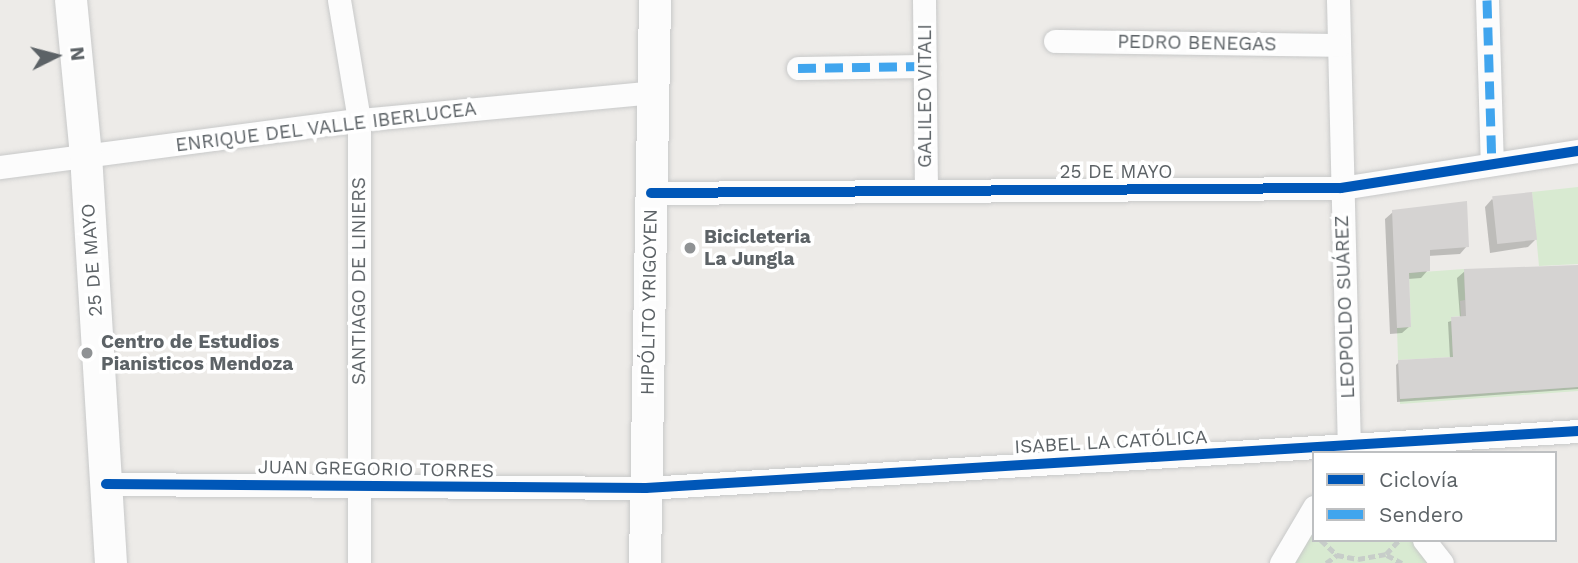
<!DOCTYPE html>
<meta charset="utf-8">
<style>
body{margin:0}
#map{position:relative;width:1578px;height:563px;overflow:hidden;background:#edebe8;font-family:"Work Sans",sans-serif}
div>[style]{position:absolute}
.green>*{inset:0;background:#d8ead1}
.shadow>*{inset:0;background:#0003}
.building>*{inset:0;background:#d5d3d2;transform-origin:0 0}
.path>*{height:4.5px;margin-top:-2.25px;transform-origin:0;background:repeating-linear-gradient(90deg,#c7cdc9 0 7px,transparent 0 10.5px)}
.roads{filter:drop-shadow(0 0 2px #c8c9c9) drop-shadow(0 0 2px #c8c9c9)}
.street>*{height:23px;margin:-11.5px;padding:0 11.5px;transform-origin:11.5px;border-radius:11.5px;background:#fcfcfc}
.secondary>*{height:32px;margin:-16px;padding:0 16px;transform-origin:16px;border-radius:16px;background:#fcfcfc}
.quiet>*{height:9px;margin-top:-4.5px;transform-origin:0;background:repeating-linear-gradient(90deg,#40a5ee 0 18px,transparent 0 27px)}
.cycleway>*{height:10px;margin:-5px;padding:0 5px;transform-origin:5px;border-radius:5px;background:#0057b8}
.dots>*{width:19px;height:19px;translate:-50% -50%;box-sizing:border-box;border:4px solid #fff;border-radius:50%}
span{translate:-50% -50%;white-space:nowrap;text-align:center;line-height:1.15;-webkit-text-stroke:7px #fff;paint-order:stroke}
.street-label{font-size:19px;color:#5c6266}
.poi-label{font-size:19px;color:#5c6266;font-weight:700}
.left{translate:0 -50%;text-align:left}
.legend{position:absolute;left:1312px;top:451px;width:245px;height:91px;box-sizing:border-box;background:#fff;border:2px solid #bec0c2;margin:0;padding:9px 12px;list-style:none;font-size:21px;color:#5c6266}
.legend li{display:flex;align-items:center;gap:14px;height:35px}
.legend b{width:35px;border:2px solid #bec0c2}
.north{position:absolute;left:21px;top:21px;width:70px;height:70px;-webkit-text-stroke:5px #fff;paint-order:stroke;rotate:84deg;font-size:19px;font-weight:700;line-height:28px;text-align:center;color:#5c6266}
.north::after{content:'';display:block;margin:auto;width:24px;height:32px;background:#5c6266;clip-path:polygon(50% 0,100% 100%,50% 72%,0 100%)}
</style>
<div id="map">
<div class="green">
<div style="clip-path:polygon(1578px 187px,1578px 264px,1539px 266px,1532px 192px)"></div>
<div style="clip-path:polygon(1464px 269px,1465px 300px,1460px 301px,1461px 316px,1451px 317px,1453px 357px,1398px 360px,1397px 328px,1411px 326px,1409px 273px)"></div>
<div style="clip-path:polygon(1578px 387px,1578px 391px,1400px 404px,1400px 399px)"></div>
<div style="clip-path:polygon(1314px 518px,1314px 540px,1416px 540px,1434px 563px,1288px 563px)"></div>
</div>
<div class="shadow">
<div style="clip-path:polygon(1492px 199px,1535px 240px,1528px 247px,1490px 253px,1485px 207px)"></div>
<div style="clip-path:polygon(1393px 212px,1467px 246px,1460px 254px,1428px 256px,1428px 270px,1421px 278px,1408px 279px,1410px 326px,1402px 333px,1390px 334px,1385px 219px)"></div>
<div style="clip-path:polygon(1578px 266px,1578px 389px,1397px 402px,1396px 365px,1399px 362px,1450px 359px,1448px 322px,1460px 318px,1457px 278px,1465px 271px)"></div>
</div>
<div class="building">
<div style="left:1532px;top:192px;width:48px;height:40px;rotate:84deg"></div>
<div style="clip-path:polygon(1467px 201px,1469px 247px,1430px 250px,1430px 271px,1409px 273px,1411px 327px,1397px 328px,1392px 210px)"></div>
<div style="clip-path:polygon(1578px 265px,1578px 387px,1400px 399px,1398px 360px,1453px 357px,1451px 317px,1466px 316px,1464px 269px)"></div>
</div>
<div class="path">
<div style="left:1321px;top:540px;width:22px;rotate:43deg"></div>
<div style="left:1337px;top:555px;width:21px;rotate:11deg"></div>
<div style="left:1358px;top:559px;width:28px;rotate:-10deg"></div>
<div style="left:1386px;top:554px;width:19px;rotate:-47deg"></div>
<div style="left:1387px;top:555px;width:17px;rotate:28deg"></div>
<div style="left:1326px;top:563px;width:14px;rotate:-36deg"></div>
</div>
<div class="roads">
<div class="street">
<div style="left:339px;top:0;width:122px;rotate:80.5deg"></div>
<div style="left:359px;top:120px;width:443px;rotate:90deg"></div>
<div style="left:924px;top:0;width:191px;rotate:89.4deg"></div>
<div style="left:1338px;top:0;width:446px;rotate:88.6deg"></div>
<div style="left:1487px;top:0;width:164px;rotate:88.3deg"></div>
<div style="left:1055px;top:41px;width:284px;rotate:0.8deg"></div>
<div style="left:798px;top:68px;width:127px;rotate:-0.9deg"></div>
<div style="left:0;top:167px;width:362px;rotate:-7.5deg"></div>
<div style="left:359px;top:120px;width:295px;rotate:-5.4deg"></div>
<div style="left:651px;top:193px;width:690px;rotate:-0.42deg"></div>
<div style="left:1341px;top:188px;width:240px;rotate:-8.9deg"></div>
<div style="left:106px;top:484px;width:540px;rotate:0.42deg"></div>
<div style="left:646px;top:488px;width:934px;rotate:-3.5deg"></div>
<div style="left:1424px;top:540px;width:29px;rotate:52deg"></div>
<div style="left:1281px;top:563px;width:65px;rotate:-59.5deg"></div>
</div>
<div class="secondary">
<div style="left:71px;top:0;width:156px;rotate:84.5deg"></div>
<div style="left:86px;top:155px;width:409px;rotate:86.5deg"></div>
<div style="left:645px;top:563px;width:563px;rotate:-88.98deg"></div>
</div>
</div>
<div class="quiet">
<div style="left:1487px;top:0;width:164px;rotate:88.3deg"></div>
<div style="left:798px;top:68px;width:127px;rotate:-0.9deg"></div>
</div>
<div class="cycleway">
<div style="left:651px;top:193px;width:690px;rotate:-0.42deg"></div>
<div style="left:1341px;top:188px;width:240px;rotate:-8.9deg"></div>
<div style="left:106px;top:484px;width:540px;rotate:0.42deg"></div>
<div style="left:646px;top:488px;width:934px;rotate:-3.5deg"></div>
</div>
<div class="dots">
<div style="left:690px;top:248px;background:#8f9294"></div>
<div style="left:87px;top:353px;background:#8f9294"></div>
</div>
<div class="street-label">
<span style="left:1197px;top:43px;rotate:1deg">PEDRO BENEGAS</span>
<span style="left:925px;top:96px;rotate:-90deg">GALILEO VITALI</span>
<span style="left:326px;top:127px;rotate:-7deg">ENRIQUE DEL VALLE IBERLUCEA</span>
<span style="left:1116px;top:172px">25 DE MAYO</span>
<span style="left:92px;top:260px;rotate:-94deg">25 DE MAYO</span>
<span style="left:359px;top:281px;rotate:-90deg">SANTIAGO DE LINIERS</span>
<span style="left:649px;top:302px;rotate:-89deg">HIPÓLITO YRIGOYEN</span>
<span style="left:1345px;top:307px;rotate:-92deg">LEOPOLDO SUÁREZ</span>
<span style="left:1111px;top:442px;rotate:-3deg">ISABEL LA CATÓLICA</span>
<span style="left:376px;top:469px;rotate:1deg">JUAN GREGORIO TORRES</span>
</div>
<div class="poi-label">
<span class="left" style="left:704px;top:248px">Bicicleteria<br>La Jungla</span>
<span class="left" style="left:101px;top:353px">Centro de Estudios<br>Pianisticos Mendoza</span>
</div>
<ul class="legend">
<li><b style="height:9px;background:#0057b8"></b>Ciclovía</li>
<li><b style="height:9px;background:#40a5ee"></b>Sendero</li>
</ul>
<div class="north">N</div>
</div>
